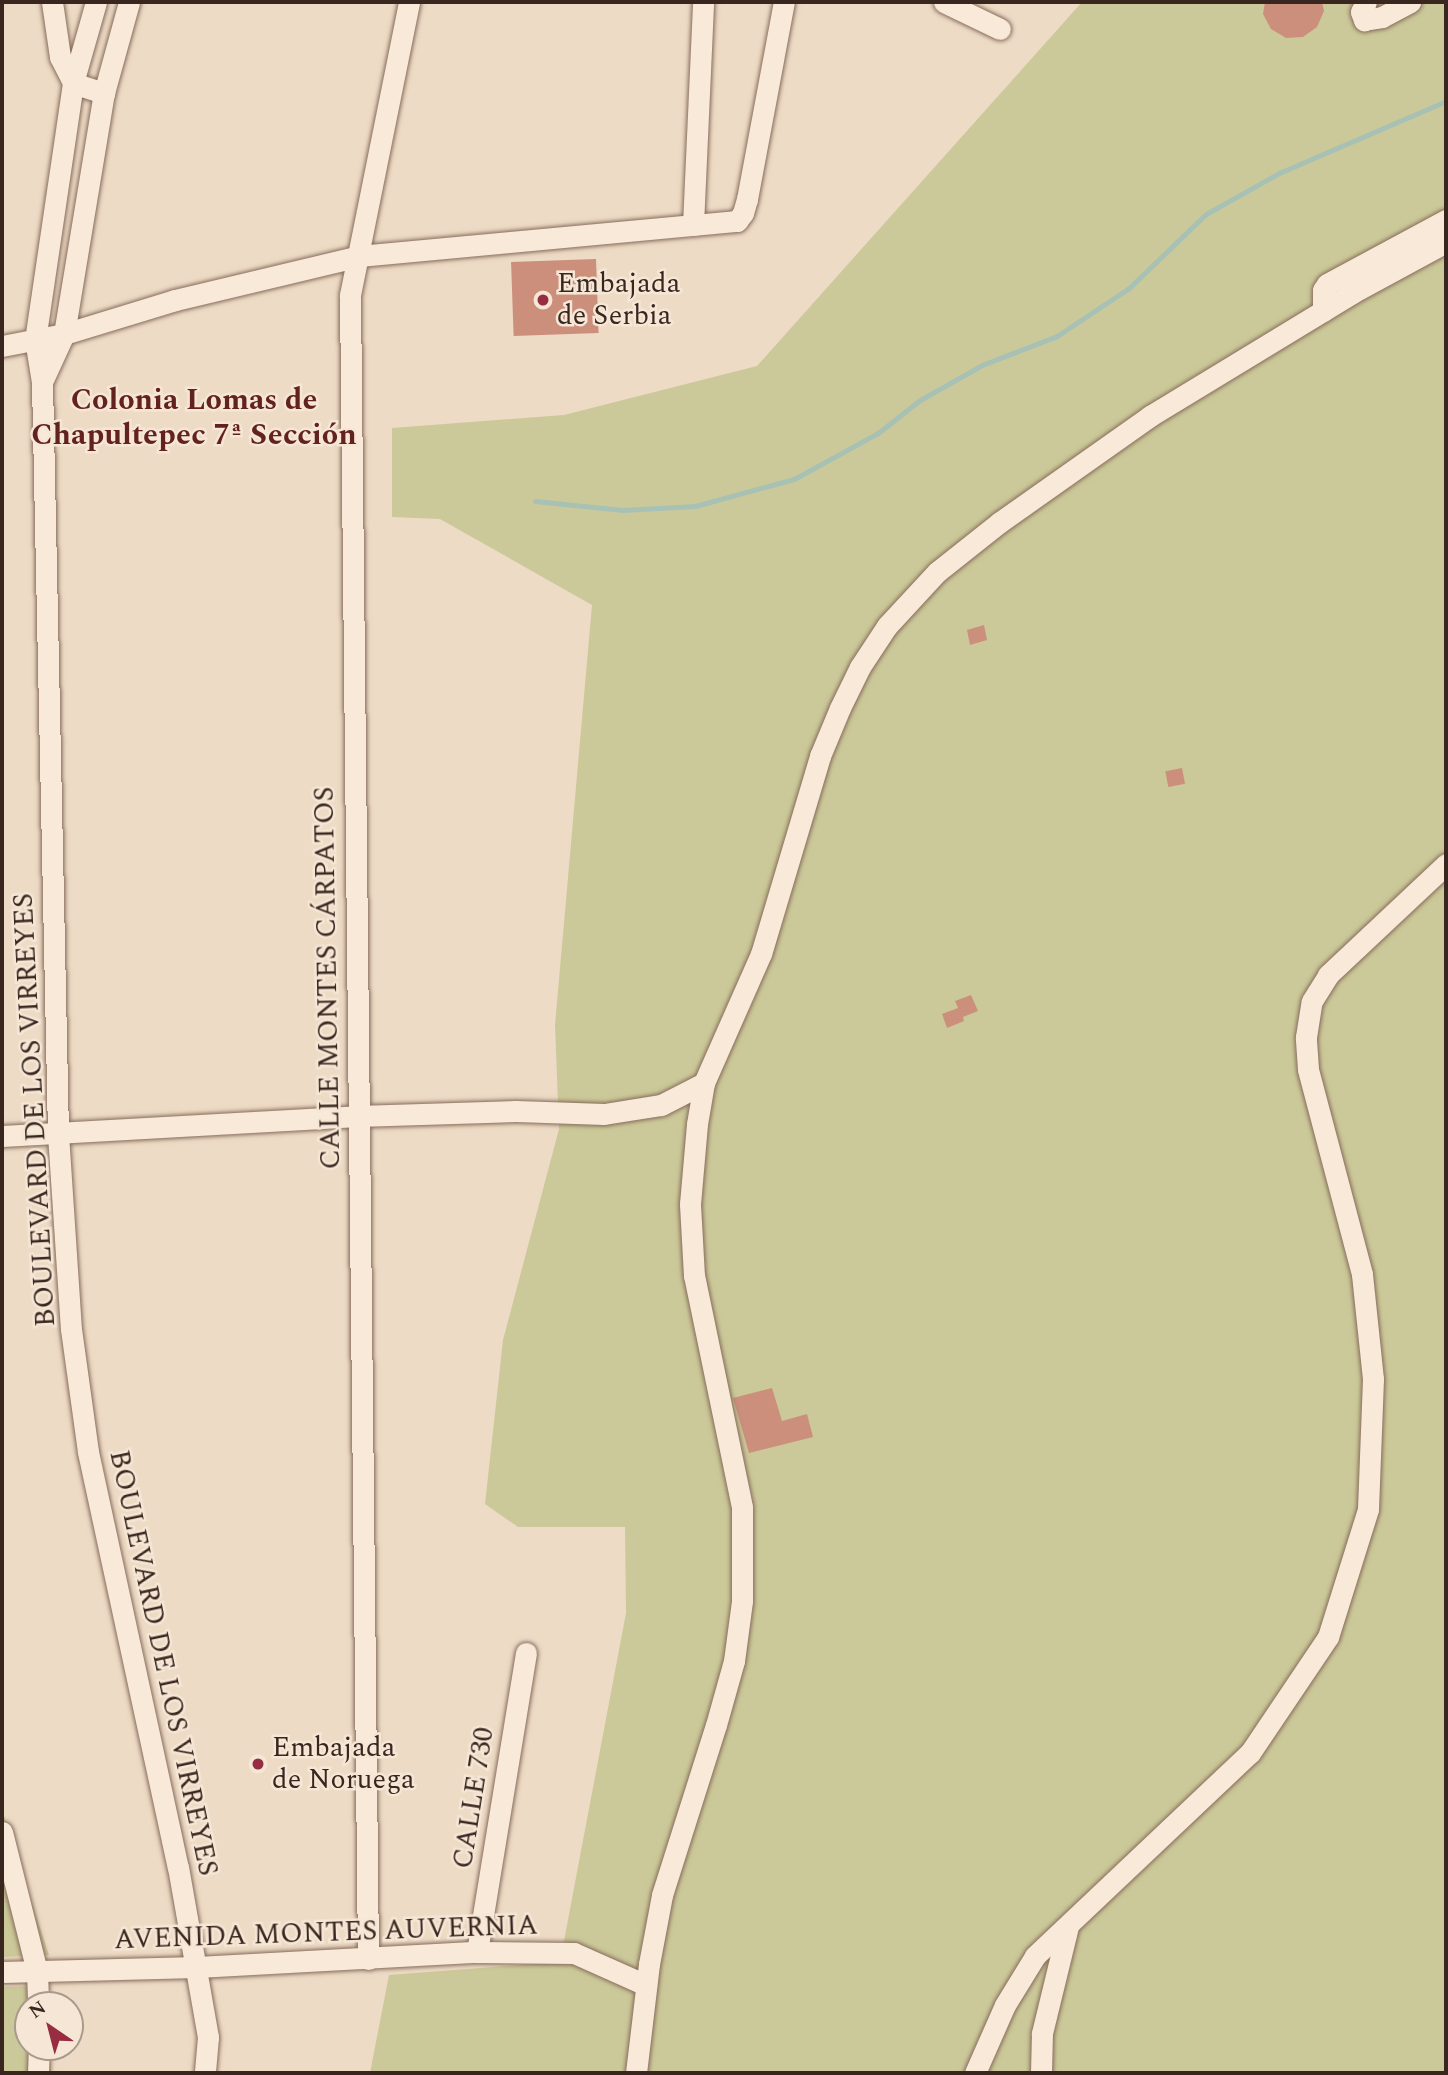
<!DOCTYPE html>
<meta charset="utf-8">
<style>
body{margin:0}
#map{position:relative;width:1448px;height:2075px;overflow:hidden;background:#eddbc5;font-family:Spectral,serif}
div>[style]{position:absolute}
.green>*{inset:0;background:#cbc999}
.stream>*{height:5px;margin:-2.5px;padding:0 2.5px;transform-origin:2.5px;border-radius:2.5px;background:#a7c1b5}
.building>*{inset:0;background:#cb8f7c;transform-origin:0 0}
.roads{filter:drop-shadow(0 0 2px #886c5c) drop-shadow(0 0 2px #886c5c)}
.minor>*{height:21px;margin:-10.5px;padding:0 10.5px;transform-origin:10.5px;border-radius:10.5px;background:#f8e9d9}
.dots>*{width:19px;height:19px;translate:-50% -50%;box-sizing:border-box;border:4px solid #f5e6d5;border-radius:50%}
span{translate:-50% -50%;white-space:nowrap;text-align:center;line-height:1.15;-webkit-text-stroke:5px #f5e6d5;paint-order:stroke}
.poi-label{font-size:28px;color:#39271f}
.left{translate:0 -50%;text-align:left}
.street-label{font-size:28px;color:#39271f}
.neighbourhood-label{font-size:30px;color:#64221f;font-weight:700}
.frame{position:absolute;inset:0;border:4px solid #39271f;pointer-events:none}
.north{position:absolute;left:14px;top:1991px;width:70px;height:70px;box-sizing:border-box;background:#f5e6d5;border:2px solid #aa9a8c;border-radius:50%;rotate:325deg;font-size:19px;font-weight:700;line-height:28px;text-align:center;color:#39271f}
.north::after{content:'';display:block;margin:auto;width:24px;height:32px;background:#962d40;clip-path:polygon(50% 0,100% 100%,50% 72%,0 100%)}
</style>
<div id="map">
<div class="green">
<div style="clip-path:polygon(1082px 2px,1446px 2px,1446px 2073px,370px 2073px,389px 1975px,560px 1962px,626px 1613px,625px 1527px,518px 1527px,485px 1504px,503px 1340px,559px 1129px,555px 1025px,592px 605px,440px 519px,392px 517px,392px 428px,564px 415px,757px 366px)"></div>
<div style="clip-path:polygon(2px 1807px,8px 1831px,49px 1955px,2px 1957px)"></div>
<div style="clip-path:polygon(45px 1986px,28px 2005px,28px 2047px,49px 2047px,51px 2073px,2px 2073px,2px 1987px)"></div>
</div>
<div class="stream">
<div style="left:535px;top:501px;width:88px;rotate:5.8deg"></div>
<div style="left:623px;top:510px;width:72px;rotate:-3.2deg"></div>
<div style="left:695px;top:506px;width:103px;rotate:-15.3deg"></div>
<div style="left:794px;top:479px;width:96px;rotate:-28.7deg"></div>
<div style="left:878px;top:433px;width:53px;rotate:-38.2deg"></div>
<div style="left:920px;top:400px;width:71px;rotate:-29.4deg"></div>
<div style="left:982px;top:365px;width:80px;rotate:-21.1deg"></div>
<div style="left:1057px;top:336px;width:87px;rotate:-33.7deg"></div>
<div style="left:1129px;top:288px;width:107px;rotate:-43.9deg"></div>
<div style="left:1206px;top:214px;width:84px;rotate:-29.3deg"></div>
<div style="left:1279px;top:173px;width:182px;rotate:-23.3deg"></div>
</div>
<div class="building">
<div style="clip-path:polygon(1265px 2px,1322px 2px,1324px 11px,1317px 27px,1303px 37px,1286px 38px,1271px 29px,1263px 14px)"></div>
<div style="left:596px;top:259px;width:74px;height:85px;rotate:88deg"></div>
<div style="clip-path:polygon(984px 625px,987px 640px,970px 645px,967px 630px)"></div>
<div style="left:1182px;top:768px;width:16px;height:17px;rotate:79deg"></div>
<div style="clip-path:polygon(971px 995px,978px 1011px,963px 1017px,964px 1021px,947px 1028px,942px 1014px,958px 1008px,955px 1001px)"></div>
<div style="clip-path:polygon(772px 1388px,782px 1421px,807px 1414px,813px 1437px,749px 1453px,733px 1398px)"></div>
</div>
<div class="roads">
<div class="minor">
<div style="left:52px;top:2px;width:56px;rotate:81.7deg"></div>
<div style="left:60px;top:57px;width:29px;rotate:63deg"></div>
<div style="left:73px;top:83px;width:33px;rotate:18deg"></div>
<div style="left:96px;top:2px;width:84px;rotate:105.9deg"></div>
<div style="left:73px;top:83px;width:259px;rotate:98.4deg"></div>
<div style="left:35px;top:339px;width:44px;rotate:80.8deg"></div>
<div style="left:42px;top:382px;width:752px;rotate:88.78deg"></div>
<div style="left:58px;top:1134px;width:195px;rotate:86.2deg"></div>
<div style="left:71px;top:1329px;width:124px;rotate:82.1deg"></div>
<div style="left:88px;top:1452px;width:425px;rotate:77.8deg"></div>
<div style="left:178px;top:1867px;width:173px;rotate:80deg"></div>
<div style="left:208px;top:2037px;width:36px;rotate:95deg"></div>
<div style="left:944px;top:2px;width:62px;rotate:25.7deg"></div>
<div style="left:1366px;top:2px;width:11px;rotate:117deg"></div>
<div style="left:1361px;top:12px;width:9px;rotate:69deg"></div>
<div style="left:1364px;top:20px;width:18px;rotate:-9deg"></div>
<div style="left:1382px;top:17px;width:32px;rotate:-28deg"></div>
<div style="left:693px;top:225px;width:223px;rotate:-87.4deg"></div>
<div style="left:1323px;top:311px;width:21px;rotate:-90deg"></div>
<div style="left:1323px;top:290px;width:7px;rotate:-56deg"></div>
<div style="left:1327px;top:284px;width:135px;rotate:-28.3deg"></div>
<div style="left:2px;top:346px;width:63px;rotate:-11deg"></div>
<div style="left:64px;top:334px;width:116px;rotate:-17deg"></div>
<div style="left:175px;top:300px;width:189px;rotate:-13.4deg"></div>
<div style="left:359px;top:256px;width:380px;rotate:-5.3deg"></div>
<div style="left:737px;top:221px;width:10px;rotate:-53deg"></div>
<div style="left:743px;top:213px;width:15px;rotate:-74deg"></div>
<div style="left:747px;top:199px;width:200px;rotate:-79.4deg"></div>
<div style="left:42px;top:382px;width:53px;rotate:-65.4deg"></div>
<div style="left:64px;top:334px;width:244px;rotate:-80.6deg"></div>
<div style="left:104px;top:93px;width:94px;rotate:-74.6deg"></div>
<div style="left:2px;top:1136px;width:356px;rotate:-3.2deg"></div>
<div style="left:357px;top:1116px;width:159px;rotate:-1.8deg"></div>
<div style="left:516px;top:1111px;width:88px;rotate:2deg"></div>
<div style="left:604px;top:1114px;width:58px;rotate:-9deg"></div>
<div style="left:661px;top:1105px;width:48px;rotate:-27.1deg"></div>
<div style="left:2px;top:1832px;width:143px;rotate:75.9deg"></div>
<div style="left:37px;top:1971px;width:34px;rotate:88deg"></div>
<div style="left:477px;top:1952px;width:303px;rotate:-80.7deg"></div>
<div style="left:368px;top:1959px;width:1664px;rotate:-90.62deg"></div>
<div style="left:350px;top:295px;width:299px;rotate:-78.6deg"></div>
<div style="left:2px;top:1972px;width:195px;rotate:-1.5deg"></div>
<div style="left:197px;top:1967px;width:280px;rotate:-3.1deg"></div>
<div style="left:477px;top:1952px;width:97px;rotate:0.6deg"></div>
<div style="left:574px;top:1953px;width:79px;rotate:24deg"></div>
<div style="left:38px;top:2073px;width:26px;rotate:-88deg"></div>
<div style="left:636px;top:2073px;width:110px;rotate:-83.2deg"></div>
<div style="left:649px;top:1964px;width:70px;rotate:-79.3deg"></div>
<div style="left:662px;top:1895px;width:178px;rotate:-72.4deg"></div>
<div style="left:716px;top:1725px;width:66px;rotate:-74.3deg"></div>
<div style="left:734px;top:1661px;width:61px;rotate:-82.4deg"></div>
<div style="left:742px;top:1601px;width:94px;rotate:-90deg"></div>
<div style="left:742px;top:1507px;width:236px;rotate:-101.7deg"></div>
<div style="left:694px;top:1276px;width:72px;rotate:-93.2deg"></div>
<div style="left:690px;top:1204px;width:80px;rotate:-85deg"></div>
<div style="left:697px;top:1124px;width:42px;rotate:-80.3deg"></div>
<div style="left:704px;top:1083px;width:141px;rotate:-66.2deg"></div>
<div style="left:761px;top:954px;width:207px;rotate:-73.4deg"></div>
<div style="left:820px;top:756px;width:52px;rotate:-67.4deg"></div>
<div style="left:840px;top:708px;width:46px;rotate:-64deg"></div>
<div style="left:860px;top:667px;width:49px;rotate:-56.6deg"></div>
<div style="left:887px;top:626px;width:74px;rotate:-47.2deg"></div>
<div style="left:937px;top:572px;width:80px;rotate:-38.4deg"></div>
<div style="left:1000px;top:522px;width:184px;rotate:-35.2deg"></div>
<div style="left:1150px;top:416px;width:237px;rotate:-31.3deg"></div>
<div style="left:1352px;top:293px;width:107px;rotate:-28.5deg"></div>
<div style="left:975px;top:2073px;width:74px;rotate:-66.2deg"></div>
<div style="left:1005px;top:2005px;width:57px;rotate:-58.5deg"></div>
<div style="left:1035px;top:1956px;width:296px;rotate:-43.4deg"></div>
<div style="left:1250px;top:1753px;width:140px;rotate:-56.1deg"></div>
<div style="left:1328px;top:1637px;width:134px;rotate:-72.6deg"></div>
<div style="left:1368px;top:1509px;width:130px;rotate:-87.8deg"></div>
<div style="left:1373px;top:1379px;width:106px;rotate:-96deg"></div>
<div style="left:1362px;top:1274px;width:212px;rotate:-104.8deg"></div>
<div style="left:1308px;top:1069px;width:32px;rotate:-94deg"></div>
<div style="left:1306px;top:1037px;width:36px;rotate:-81deg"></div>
<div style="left:1312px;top:1001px;width:31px;rotate:-58deg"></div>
<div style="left:1328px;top:975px;width:162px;rotate:-43.2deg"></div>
<div style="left:1041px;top:2073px;width:40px;rotate:-88.6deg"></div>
<div style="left:1042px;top:2033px;width:110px;rotate:-76.3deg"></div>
</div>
</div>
<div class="dots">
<div style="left:543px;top:300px;background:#962d40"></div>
<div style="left:258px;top:1764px;background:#962d40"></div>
</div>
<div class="poi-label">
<span class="left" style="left:557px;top:300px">Embajada<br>de Serbia</span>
<span class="left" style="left:272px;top:1764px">Embajada<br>de Noruega</span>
</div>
<div class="street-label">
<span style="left:328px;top:978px;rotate:-91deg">CALLE MONTES CÁRPATOS</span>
<span style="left:35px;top:1110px;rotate:-93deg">BOULEVARD DE LOS VIRREYES</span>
<span style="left:163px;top:1663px;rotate:78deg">BOULEVARD DE LOS VIRREYES</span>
<span style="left:474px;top:1798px;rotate:-81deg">CALLE 730</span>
<span style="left:326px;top:1933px;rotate:-2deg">AVENIDA MONTES AUVERNIA</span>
</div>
<div class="neighbourhood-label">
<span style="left:194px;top:417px">Colonia Lomas de<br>Chapultepec 7ª Sección</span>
</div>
<div class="frame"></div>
<div class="north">N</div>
</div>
